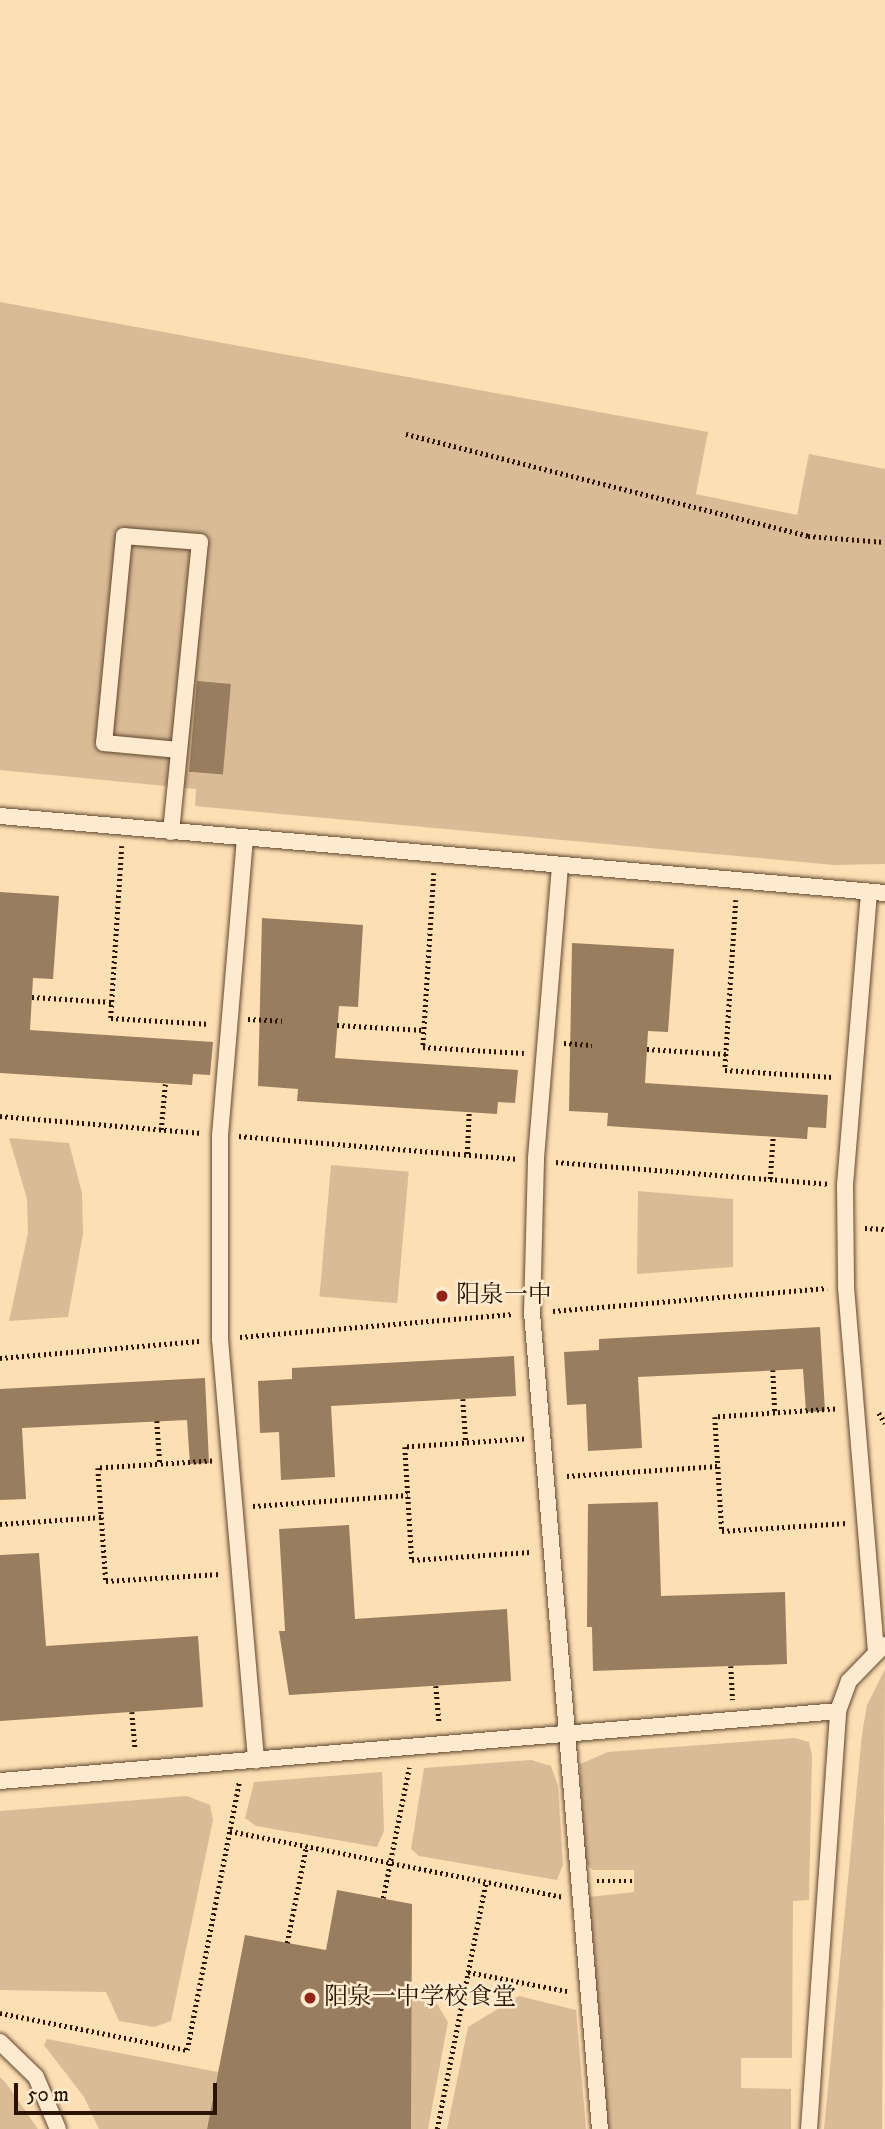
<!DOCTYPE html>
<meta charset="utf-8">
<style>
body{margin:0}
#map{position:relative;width:885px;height:2129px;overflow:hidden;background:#fddfb4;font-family:"IM FELL DW Pica","Noto Serif SC",serif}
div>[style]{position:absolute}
.green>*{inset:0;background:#d9bc96;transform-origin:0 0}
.building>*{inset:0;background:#987d5e;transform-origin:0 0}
.path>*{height:4.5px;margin-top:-2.25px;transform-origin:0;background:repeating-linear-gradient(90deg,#2b1301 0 2px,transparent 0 5.5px)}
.roads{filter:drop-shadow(0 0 2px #60462e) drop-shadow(0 0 2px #60462e)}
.lane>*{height:16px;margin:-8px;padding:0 8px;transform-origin:8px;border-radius:8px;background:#feeace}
.dots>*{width:19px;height:19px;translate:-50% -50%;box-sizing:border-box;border:4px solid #feeace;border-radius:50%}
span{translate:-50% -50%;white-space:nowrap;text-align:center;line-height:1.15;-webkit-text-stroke:5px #feeace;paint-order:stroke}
.poi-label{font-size:24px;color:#2b1301}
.left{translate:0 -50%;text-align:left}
.scale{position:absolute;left:14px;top:2083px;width:203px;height:32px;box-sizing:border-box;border:4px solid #2b1301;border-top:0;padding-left:9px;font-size:21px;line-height:24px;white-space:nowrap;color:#2b1301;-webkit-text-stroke:5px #feeace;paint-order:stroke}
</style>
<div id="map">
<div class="green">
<div style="clip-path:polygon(0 302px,708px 432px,696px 494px,797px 515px,809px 454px,885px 469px,885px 864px,834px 865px,195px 806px,196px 789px,0 770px)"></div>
<div style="clip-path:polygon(9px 1138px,69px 1143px,82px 1193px,83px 1234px,68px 1317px,9px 1321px,28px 1233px,27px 1199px)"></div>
<div style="left:331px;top:1165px;width:78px;height:132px;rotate:5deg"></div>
<div style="clip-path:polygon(638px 1191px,733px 1199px,733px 1267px,637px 1274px)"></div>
<div style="clip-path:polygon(885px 1669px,882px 2129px,824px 2129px,862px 1734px,867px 1705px)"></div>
<div style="clip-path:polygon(795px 1738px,809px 1742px,812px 1755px,809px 1900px,793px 1901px,792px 2058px,741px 2058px,741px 2088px,791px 2089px,791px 2129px,608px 2129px,589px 1897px,634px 1892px,634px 1870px,593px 1870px,584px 1863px,580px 1764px,608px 1752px)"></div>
<div style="clip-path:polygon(531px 1760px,551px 1766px,558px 1786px,563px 1865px,557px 1880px,419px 1856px,411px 1849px,424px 1768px)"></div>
<div style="clip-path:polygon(382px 1772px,384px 1831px,377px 1847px,256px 1826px,245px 1818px,254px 1782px)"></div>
<div style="clip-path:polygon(187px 1796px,210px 1805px,213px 1820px,171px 2021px,154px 2027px,119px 2021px,106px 1992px,0 1990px,0 1811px)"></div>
<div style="clip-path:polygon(519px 1996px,576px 2010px,586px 2129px,447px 2129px,468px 2027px)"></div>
<div style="clip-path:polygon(411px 1999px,437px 2004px,448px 2022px,428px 2129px,411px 2129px)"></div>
<div style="clip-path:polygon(47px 2039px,218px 2072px,207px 2129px,99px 2129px,84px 2097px,44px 2045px)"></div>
<div style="clip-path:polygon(0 2077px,6px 2083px,38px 2129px,0 2129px)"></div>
</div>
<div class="building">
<div style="left:197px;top:681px;width:34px;height:91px;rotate:5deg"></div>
<div style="clip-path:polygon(0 892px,59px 896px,53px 979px,33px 978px,30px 1030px,213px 1042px,210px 1075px,193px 1074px,192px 1085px,0 1073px)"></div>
<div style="clip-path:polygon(262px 918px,363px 925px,358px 1007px,339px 1006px,335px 1058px,518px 1070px,515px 1103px,498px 1102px,497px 1114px,297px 1101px,298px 1089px,258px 1086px)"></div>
<div style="clip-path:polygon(572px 943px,674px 949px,668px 1032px,648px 1031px,645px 1083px,828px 1095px,826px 1128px,808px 1127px,807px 1139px,607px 1126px,608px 1113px,569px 1111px)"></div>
<div style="clip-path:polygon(820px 1327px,825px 1411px,806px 1412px,803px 1369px,638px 1377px,642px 1448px,588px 1451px,586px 1404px,567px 1405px,564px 1352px,599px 1350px,599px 1339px)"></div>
<div style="clip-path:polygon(514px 1356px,516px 1396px,331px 1406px,335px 1477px,281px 1480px,279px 1432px,260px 1433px,258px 1381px,292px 1379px,292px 1368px)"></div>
<div style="clip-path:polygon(205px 1378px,209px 1463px,190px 1464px,187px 1420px,22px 1428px,26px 1499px,0 1500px,0 1389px)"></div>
<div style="clip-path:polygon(658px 1502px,661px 1596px,785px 1592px,787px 1664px,593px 1671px,592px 1627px,587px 1627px,588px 1504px)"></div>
<div style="clip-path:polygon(349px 1525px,355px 1619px,507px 1609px,511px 1681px,289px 1695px,279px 1631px,285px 1631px,279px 1529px)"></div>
<div style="clip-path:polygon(39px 1553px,46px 1646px,198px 1636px,203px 1707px,0 1721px,0 1555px)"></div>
<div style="clip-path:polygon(337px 1890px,412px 1904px,411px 2129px,207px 2129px,245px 1935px,326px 1950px)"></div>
</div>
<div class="path">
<div style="left:406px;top:434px;width:415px;rotate:14.2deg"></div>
<div style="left:808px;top:536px;width:77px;rotate:4.5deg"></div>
<div style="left:122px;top:846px;width:172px;rotate:93.7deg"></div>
<div style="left:111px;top:1018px;width:99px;rotate:3.5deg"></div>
<div style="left:434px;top:873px;width:174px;rotate:93.6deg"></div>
<div style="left:423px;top:1047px;width:101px;rotate:3.4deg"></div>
<div style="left:736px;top:900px;width:170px;rotate:93.7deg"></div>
<div style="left:725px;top:1070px;width:108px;rotate:3.7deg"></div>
<div style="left:32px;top:997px;width:80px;rotate:3.6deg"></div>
<div style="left:248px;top:1019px;width:34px;rotate:3deg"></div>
<div style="left:337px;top:1025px;width:87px;rotate:3.3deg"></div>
<div style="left:564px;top:1043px;width:28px;rotate:4deg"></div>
<div style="left:647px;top:1049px;width:79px;rotate:3.6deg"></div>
<div style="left:0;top:1116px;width:203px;rotate:4.8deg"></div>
<div style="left:161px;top:1130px;width:46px;rotate:-85deg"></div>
<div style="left:239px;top:1136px;width:278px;rotate:4.7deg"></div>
<div style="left:467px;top:1154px;width:42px;rotate:-87.3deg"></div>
<div style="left:556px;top:1162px;width:272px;rotate:4.6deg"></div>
<div style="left:770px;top:1179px;width:43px;rotate:-86deg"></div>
<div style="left:865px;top:1228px;width:20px;rotate:3deg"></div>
<div style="left:553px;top:1311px;width:275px;rotate:-4.8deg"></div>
<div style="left:240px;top:1337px;width:274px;rotate:-4.8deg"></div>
<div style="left:0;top:1358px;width:200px;rotate:-4.9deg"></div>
<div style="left:773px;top:1370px;width:43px;rotate:87.3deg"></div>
<div style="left:463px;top:1399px;width:44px;rotate:86.1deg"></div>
<div style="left:835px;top:1409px;width:120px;rotate:176.2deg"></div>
<div style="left:715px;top:1417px;width:114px;rotate:86.5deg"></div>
<div style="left:722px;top:1531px;width:125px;rotate:-3.7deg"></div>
<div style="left:879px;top:1413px;width:12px;rotate:59deg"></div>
<div style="left:157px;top:1421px;width:43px;rotate:86deg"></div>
<div style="left:524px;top:1439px;width:119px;rotate:176.2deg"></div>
<div style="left:405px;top:1447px;width:113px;rotate:86.5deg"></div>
<div style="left:412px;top:1560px;width:118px;rotate:-3.9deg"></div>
<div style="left:212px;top:1461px;width:114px;rotate:176.5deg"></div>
<div style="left:98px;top:1468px;width:113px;rotate:86deg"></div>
<div style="left:106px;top:1581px;width:114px;rotate:-3.5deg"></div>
<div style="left:567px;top:1476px;width:151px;rotate:-3.8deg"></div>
<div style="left:253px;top:1506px;width:155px;rotate:-4.1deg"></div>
<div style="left:0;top:1524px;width:102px;rotate:-3.9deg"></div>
<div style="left:731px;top:1666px;width:34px;rotate:87deg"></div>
<div style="left:436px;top:1686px;width:37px;rotate:85deg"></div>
<div style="left:132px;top:1712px;width:38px;rotate:85deg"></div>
<div style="left:230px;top:1831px;width:338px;rotate:11.2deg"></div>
<div style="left:597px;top:1881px;width:37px"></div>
<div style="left:383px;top:1898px;width:133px;rotate:-78.7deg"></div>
<div style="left:287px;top:1943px;width:98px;rotate:-78.8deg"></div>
<div style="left:468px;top:1972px;width:101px;rotate:10.9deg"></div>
<div style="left:0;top:2013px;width:191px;rotate:11.2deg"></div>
<div style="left:187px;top:2050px;width:273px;rotate:-79deg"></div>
<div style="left:437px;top:2129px;width:253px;rotate:-78.8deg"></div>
</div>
<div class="roads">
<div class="lane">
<div style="left:0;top:816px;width:888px;rotate:4.97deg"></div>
<div style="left:171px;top:832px;width:291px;rotate:-84.3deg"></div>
<div style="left:200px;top:542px;width:76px;rotate:-175.5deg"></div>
<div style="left:124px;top:536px;width:208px;rotate:95.5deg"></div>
<div style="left:104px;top:743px;width:75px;rotate:5.3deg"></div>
<div style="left:245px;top:838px;width:298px;rotate:94.8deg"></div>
<div style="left:220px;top:1135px;width:204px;rotate:90deg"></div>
<div style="left:220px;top:1339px;width:423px;rotate:85.1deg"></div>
<div style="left:560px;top:866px;width:295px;rotate:94.7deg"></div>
<div style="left:536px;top:1160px;width:153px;rotate:91.5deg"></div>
<div style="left:532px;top:1313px;width:819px;rotate:85.24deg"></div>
<div style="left:869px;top:893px;width:294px;rotate:94.7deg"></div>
<div style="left:845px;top:1186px;width:101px;rotate:89.4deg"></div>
<div style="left:846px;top:1287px;width:365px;rotate:85.3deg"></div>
<div style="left:0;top:1781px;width:841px;rotate:-4.77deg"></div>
<div style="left:0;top:2042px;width:50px;rotate:44.2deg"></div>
<div style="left:36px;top:2077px;width:56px;rotate:67.1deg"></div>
<div style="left:809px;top:2129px;width:419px;rotate:-86deg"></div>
<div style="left:838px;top:1711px;width:32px;rotate:-70deg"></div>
<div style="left:849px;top:1681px;width:50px;rotate:-45.8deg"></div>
</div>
</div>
<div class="dots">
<div style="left:442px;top:1296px;background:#8f2418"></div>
<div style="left:310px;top:1998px;background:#8f2418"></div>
</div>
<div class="poi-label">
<span class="left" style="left:456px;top:1296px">阳泉一中</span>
<span class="left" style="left:324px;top:1998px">阳泉一中学校食堂</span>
</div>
<div class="scale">50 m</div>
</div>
